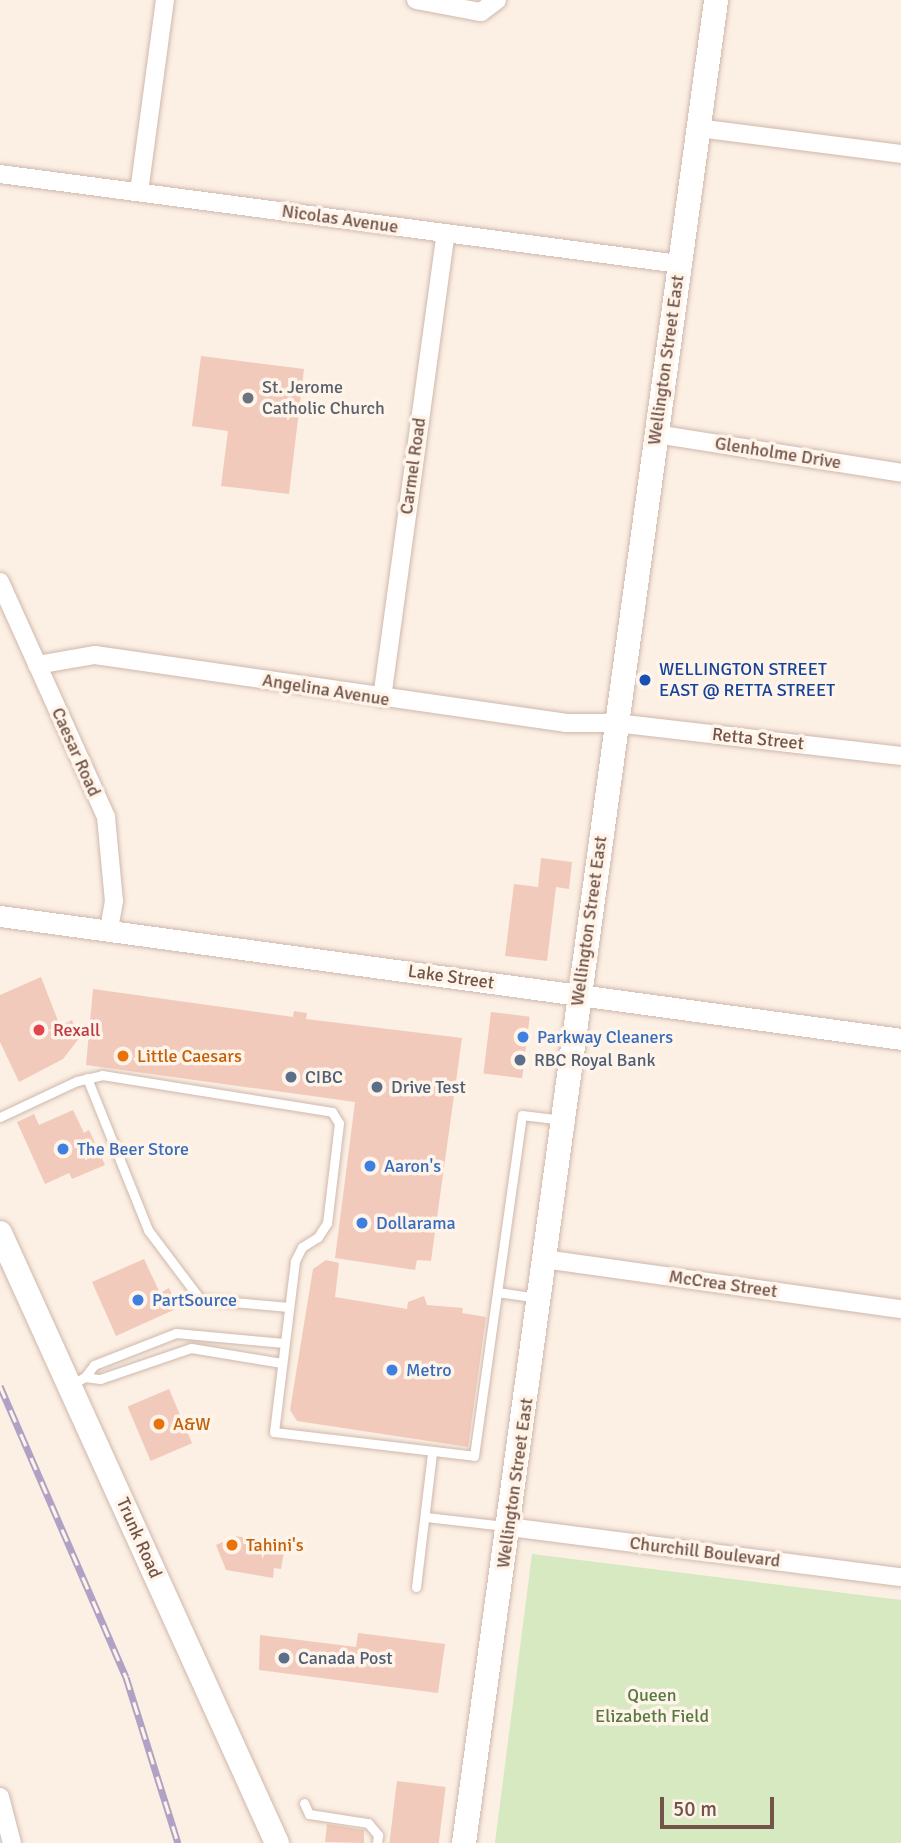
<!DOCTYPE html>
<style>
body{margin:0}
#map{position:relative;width:901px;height:1843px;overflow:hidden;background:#fcefe3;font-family:Signika,sans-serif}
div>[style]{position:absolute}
.green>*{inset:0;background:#d6e9c1}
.building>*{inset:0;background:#f1cabb;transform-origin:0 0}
.roads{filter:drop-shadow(0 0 2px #cfb8ac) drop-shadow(0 0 2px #cfb8ac)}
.service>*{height:9px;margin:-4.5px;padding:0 4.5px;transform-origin:4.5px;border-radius:4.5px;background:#fff}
.minor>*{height:18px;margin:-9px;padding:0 9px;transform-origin:9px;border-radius:9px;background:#fff}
.tertiary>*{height:21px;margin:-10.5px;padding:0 10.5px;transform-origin:10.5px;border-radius:10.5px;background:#fff}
.secondary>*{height:24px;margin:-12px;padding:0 12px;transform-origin:12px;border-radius:12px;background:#fff}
.rail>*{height:7px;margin-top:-3.5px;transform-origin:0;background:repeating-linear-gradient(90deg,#fff4e9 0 13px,#b1a2c5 0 26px);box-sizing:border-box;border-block:2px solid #b1a2c5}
.dots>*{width:19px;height:19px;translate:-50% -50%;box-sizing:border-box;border:4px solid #fff4e9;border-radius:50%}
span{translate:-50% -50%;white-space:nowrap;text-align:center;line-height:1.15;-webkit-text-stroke:7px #fff4e9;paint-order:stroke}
.street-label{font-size:18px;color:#735449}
.worship-label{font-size:18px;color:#5b616d}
.left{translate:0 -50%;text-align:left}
.transit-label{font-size:18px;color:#164399}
.health-label{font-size:18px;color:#be3a42}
.shop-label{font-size:18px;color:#366cbe}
.food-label{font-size:18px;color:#c56008}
.service-label{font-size:18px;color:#4e5e75}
.park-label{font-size:18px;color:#587942}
.scale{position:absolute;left:660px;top:1797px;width:114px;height:32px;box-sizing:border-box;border:4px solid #735449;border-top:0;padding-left:9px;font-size:21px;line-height:24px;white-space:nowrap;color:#735449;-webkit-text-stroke:5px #fff4e9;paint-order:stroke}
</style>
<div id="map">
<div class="green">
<div style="clip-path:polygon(532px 1554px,901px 1600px,901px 1843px,495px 1843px)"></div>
</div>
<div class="building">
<div style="clip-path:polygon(201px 356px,304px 369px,289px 494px,221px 486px,228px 431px,192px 426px)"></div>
<div style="clip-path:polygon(541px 858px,572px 862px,569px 889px,556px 887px,547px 961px,505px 956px,514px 884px,538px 887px)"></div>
<div style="clip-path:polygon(41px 977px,60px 1026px,72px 1020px,80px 1037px,63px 1059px,19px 1082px,0 1042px,0 995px)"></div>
<div style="clip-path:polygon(93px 989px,293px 1017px,294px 1011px,307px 1013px,306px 1019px,462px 1038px,431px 1261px,417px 1260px,415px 1270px,335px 1258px,355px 1102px,86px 1065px)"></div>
<div style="left:491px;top:1012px;width:39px;height:62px;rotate:7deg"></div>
<div style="clip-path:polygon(73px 1110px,84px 1133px,89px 1130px,105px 1165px,72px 1179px,69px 1173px,45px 1184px,17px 1122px,34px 1114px,39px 1125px)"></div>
<div style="clip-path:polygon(144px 1259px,160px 1293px,169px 1288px,178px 1308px,116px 1336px,92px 1282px)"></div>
<div style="clip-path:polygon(326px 1260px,339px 1263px,335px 1297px,407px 1309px,408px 1302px,424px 1296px,427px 1305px,463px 1308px,462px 1313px,486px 1317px,468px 1447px,297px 1421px,290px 1410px,313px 1269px)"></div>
<div style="left:169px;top:1389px;width:59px;height:45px;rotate:67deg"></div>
<div style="clip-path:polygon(236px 1536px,285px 1545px,281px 1569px,274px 1568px,273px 1578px,226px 1570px,216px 1545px)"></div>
<div style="clip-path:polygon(358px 1633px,445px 1644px,438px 1693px,259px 1670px,260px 1635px,356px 1647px)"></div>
<div style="left:397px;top:1781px;width:49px;height:63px;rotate:7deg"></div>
<div style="clip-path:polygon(327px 1824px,364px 1830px,364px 1843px,325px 1842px)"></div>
</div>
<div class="roads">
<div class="service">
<div style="left:87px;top:1078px;width:164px;rotate:68.1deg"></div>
<div style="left:148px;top:1230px;width:86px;rotate:53deg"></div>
<div style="left:200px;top:1299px;width:89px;rotate:5.1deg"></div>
<div style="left:0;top:1117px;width:85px;rotate:-25.1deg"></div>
<div style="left:77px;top:1081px;width:26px;rotate:-13deg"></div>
<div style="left:102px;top:1075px;width:233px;rotate:9.1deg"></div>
<div style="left:332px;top:1112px;width:13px;rotate:58deg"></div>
<div style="left:339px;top:1123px;width:101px;rotate:96.8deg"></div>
<div style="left:327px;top:1223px;width:17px;rotate:123deg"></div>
<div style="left:318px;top:1237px;width:19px;rotate:148deg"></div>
<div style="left:302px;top:1247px;width:16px;rotate:117deg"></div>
<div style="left:295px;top:1261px;width:172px;rotate:97deg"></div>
<div style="left:274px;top:1432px;width:201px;rotate:6.8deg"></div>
<div style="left:474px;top:1456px;width:344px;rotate:-82deg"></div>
<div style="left:522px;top:1115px;width:39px;rotate:7deg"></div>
<div style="left:497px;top:1292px;width:41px;rotate:8.3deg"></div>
<div style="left:85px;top:1377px;width:15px;rotate:8deg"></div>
<div style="left:100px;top:1379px;width:96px;rotate:-18.8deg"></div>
<div style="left:191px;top:1348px;width:92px;rotate:9.4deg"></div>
<div style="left:70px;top:1385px;width:17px;rotate:-28deg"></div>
<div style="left:85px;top:1377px;width:15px;rotate:-53deg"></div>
<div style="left:94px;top:1365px;width:88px;rotate:-21.3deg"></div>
<div style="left:176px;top:1333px;width:108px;rotate:5.3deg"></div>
<div style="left:426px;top:1517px;width:79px;rotate:6.6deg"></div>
<div style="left:416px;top:1587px;width:136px;rotate:-83.2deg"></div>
<div style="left:304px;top:1803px;width:12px;rotate:66deg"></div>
<div style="left:309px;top:1814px;width:60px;rotate:8.7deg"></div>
<div style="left:368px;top:1823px;width:16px;rotate:50deg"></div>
<div style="left:378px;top:1835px;width:8px;rotate:97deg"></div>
</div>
<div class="minor">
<div style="left:416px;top:0;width:66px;rotate:10.5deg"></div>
<div style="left:481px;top:12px;width:20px;rotate:-37deg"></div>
<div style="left:698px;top:128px;width:205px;rotate:7.3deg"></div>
<div style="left:0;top:174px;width:685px;rotate:7.55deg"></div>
<div style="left:139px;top:192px;width:194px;rotate:-82.3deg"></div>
<div style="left:656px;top:434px;width:248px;rotate:9deg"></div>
<div style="left:0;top:582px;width:258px;rotate:65.7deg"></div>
<div style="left:106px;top:817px;width:84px;rotate:84.6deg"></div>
<div style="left:114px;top:901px;width:29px;rotate:100deg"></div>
<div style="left:37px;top:665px;width:59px;rotate:-9.8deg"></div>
<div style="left:95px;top:655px;width:475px;rotate:8.2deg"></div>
<div style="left:565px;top:723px;width:51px"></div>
<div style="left:616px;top:723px;width:287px;rotate:6.6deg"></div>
<div style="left:382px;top:698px;width:469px;rotate:-82.2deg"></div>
<div style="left:544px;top:1259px;width:360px;rotate:8deg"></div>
<div style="left:509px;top:1527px;width:395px;rotate:7.3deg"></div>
<div style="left:0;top:1797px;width:48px;rotate:75.4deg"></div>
</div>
<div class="tertiary">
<div style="left:0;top:916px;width:909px;rotate:7.77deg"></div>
</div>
<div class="secondary">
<div style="left:0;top:1233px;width:670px;rotate:65.58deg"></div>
<div style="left:464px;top:1843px;width:1860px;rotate:-82.21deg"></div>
</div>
</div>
<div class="rail">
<div style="left:0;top:1386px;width:317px;rotate:66.6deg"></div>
<div style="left:126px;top:1677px;width:174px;rotate:72.6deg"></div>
</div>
<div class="dots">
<div style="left:248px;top:398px;background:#6b7280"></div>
<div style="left:645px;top:680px;background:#1a4fb4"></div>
<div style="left:39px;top:1030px;background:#e0444e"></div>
<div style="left:523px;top:1037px;background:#3f7fe0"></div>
<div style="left:123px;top:1056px;background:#e8710a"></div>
<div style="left:520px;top:1060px;background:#5c6f8a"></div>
<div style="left:291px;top:1077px;background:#5c6f8a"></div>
<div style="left:377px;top:1087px;background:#5c6f8a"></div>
<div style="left:63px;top:1149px;background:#3f7fe0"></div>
<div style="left:370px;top:1166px;background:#3f7fe0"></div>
<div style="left:362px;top:1223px;background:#3f7fe0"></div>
<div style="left:138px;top:1300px;background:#3f7fe0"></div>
<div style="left:392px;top:1370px;background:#3f7fe0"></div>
<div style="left:159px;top:1424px;background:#e8710a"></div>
<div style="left:232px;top:1545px;background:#e8710a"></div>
<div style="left:284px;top:1658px;background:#5c6f8a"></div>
</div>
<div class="street-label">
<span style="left:340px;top:219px;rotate:8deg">Nicolas Avenue</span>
<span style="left:666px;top:360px;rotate:-82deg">Wellington Street East</span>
<span style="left:778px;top:453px;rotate:9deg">Glenholme Drive</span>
<span style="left:413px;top:466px;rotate:-82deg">Carmel Road</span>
<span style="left:326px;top:690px;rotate:9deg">Angelina Avenue</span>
<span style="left:758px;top:739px;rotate:6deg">Retta Street</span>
<span style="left:76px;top:752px;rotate:66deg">Caesar Road</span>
<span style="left:589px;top:921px;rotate:-82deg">Wellington Street East</span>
<span style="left:451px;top:977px;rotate:8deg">Lake Street</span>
<span style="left:723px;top:1284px;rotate:8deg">McCrea Street</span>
<span style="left:515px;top:1483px;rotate:-82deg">Wellington Street East</span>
<span style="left:139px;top:1538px;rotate:66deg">Trunk Road</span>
<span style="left:705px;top:1552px;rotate:7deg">Churchill Boulevard</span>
</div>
<div class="worship-label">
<span class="left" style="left:262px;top:398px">St. Jerome<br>Catholic Church</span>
</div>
<div class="transit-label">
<span class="left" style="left:659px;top:680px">WELLINGTON STREET<br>EAST @ RETTA STREET</span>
</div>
<div class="health-label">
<span class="left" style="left:53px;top:1030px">Rexall</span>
</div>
<div class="shop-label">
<span class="left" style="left:537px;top:1037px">Parkway Cleaners</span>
<span class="left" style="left:77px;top:1149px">The Beer Store</span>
<span class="left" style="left:384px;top:1166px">Aaron's</span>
<span class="left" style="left:376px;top:1223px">Dollarama</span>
<span class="left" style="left:152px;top:1300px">PartSource</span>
<span class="left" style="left:406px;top:1370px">Metro</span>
</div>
<div class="food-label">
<span class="left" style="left:137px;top:1056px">Little Caesars</span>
<span class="left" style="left:173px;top:1424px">A&amp;W</span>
<span class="left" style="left:246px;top:1545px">Tahini's</span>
</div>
<div class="service-label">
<span class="left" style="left:534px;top:1060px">RBC Royal Bank</span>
<span class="left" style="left:305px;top:1077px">CIBC</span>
<span class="left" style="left:391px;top:1087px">Drive Test</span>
<span class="left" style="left:298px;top:1658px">Canada Post</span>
</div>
<div class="park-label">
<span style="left:652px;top:1706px">Queen<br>Elizabeth Field</span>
</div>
<div class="scale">50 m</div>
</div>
